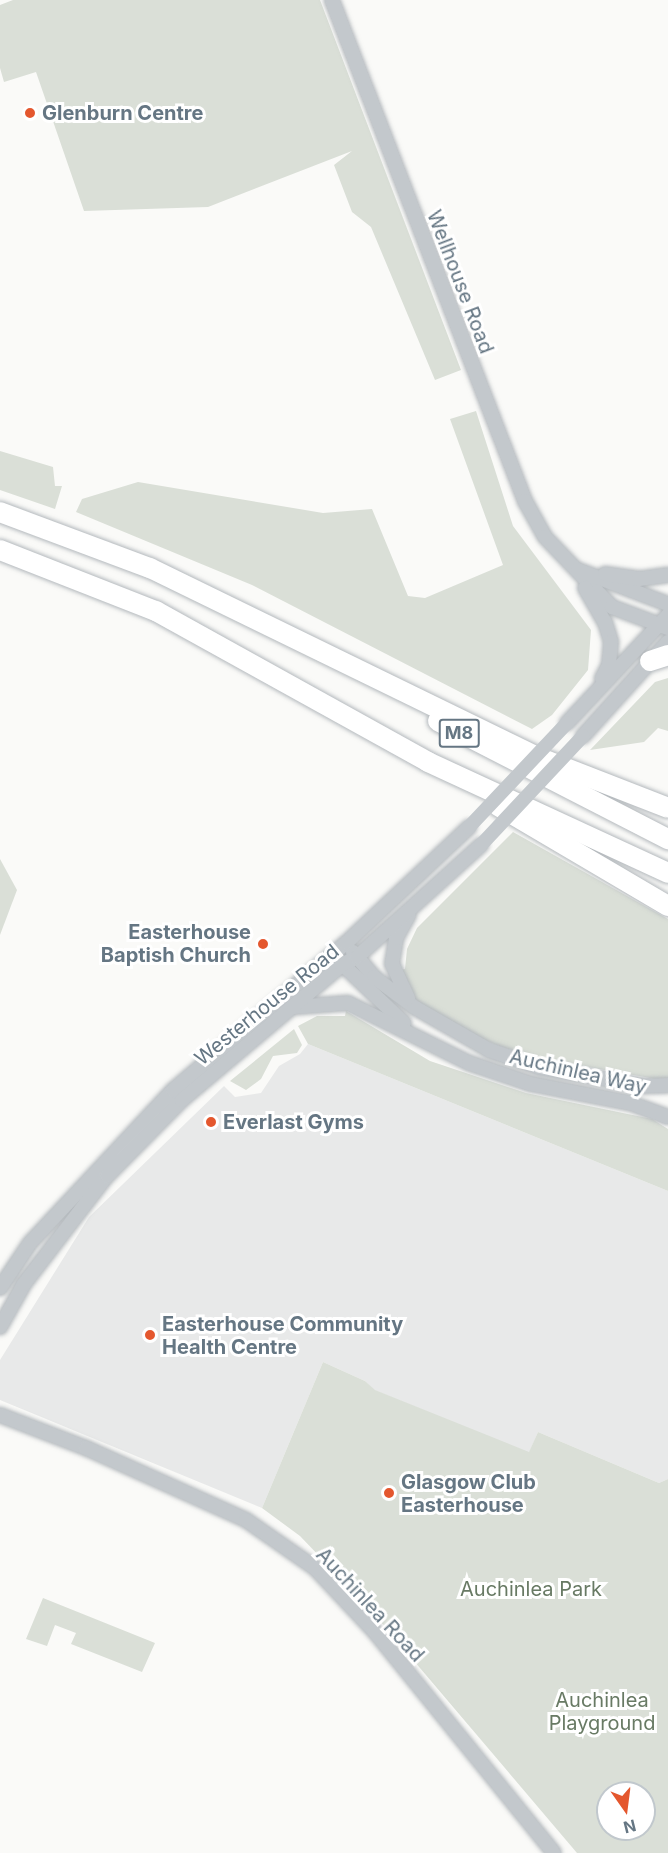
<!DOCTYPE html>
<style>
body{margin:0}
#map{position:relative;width:668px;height:1853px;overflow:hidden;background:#fafaf8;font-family:Inter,sans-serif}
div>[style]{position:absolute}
.built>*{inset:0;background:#e8e9e9}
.green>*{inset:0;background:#dadfd7}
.roads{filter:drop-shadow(0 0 2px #b4b9bd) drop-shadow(0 0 2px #b4b9bd)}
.tertiary>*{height:14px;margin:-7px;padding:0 7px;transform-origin:7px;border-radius:7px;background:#c3c8cc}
.motorway>*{height:20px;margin:-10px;padding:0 10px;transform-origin:10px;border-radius:10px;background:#fff}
.tertiary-bridge>*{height:14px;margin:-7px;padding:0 7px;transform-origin:7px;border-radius:7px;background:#c3c8cc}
.dots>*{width:16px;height:16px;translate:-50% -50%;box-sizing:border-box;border:3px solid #fff;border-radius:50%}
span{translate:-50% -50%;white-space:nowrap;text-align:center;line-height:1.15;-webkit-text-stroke:6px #fff;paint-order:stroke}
.shield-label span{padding:2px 4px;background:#fff;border:2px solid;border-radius:4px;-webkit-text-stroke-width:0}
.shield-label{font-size:18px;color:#657683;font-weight:700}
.poi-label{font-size:20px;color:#657683;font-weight:700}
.left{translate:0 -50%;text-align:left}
.right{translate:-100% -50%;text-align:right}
.street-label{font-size:20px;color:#657683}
.park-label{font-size:20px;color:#687a64}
.north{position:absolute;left:596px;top:1781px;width:60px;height:60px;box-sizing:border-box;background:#fff;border:2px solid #c1c8cd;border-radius:50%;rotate:166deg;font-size:16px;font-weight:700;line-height:24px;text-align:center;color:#657683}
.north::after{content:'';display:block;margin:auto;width:21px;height:27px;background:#e4572e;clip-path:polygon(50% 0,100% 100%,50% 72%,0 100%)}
</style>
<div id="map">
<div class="built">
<div style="clip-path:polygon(308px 1044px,668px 1191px,668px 1479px,659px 1483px,538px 1432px,529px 1453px,374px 1390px,365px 1381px,323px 1362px,262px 1508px,0 1400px,0 1360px,89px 1217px,224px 1086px,235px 1097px,261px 1093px,279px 1066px,300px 1054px)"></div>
</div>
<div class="green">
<div style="clip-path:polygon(13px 0,320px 0,461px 370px,435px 380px,371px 227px,352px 212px,334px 165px,352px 151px,208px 207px,84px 211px,36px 72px,4px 82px,0 68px,0 5px)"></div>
<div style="clip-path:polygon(476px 411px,513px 526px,591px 630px,588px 670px,552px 715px,532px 729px,252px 585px,76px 512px,82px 499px,138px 482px,323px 513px,372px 509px,408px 596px,425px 598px,503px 565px,450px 419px)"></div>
<div style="clip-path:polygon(0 451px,53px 467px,55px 486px,62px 486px,55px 509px,0 490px)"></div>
<div style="clip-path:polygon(668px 678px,668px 731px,658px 728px,644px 742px,590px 750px,655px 682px)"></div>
<div style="clip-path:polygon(513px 832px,668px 919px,668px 1078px,656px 1079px,537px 1058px,499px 1046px,462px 1030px,425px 1008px,409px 993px,399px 970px,405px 969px,407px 949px,417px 928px)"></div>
<div style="clip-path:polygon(0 859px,17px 890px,0 935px)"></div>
<div style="clip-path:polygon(346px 1011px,430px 1061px,526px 1093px,652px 1119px,668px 1129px,668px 1191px,308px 1044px,298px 1026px,317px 1016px,345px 1016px)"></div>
<div style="clip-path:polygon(294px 1029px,302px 1045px,297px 1053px,273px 1056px,261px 1079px,246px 1090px,230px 1081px)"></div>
<div style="clip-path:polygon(evenodd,323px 1362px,365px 1381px,375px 1390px,529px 1452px,538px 1432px,659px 1483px,668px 1479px,668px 1853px,577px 1853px,369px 1608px,300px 1536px,262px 1508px,323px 1362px,608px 1793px,644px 1793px,644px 1829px,608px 1829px,608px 1793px)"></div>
<div style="clip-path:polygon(43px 1598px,155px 1643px,142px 1672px,71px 1644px,76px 1633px,55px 1625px,47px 1646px,26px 1639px)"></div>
</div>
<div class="roads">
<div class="tertiary">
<div style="left:332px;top:0;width:537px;rotate:68.93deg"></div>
<div style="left:525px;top:501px;width:41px;rotate:60.9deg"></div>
<div style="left:545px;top:537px;width:97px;rotate:46.3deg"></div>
<div style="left:612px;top:607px;width:60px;rotate:20.6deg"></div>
<div style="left:578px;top:570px;width:96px;rotate:20.7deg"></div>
<div style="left:605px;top:574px;width:34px;rotate:8deg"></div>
<div style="left:639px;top:579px;width:29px;rotate:-8deg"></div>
<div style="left:585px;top:588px;width:39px;rotate:60deg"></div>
<div style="left:605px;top:622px;width:21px;rotate:73deg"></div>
<div style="left:611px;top:642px;width:23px;rotate:95deg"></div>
<div style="left:609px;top:665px;width:15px;rotate:118deg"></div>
<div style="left:567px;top:723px;width:148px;rotate:-46.9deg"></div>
<div style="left:583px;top:736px;width:127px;rotate:-47.9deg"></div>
<div style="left:353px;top:952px;width:33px;rotate:50deg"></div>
<div style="left:374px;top:977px;width:50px;rotate:36.9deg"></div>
<div style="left:414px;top:1007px;width:86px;rotate:29.8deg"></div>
<div style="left:489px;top:1050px;width:53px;rotate:18.8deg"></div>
<div style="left:539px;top:1067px;width:107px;rotate:10.3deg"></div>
<div style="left:644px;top:1086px;width:24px;rotate:-2deg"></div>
<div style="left:338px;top:960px;width:91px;rotate:43.7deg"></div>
<div style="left:408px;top:998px;width:38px;rotate:-115deg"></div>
<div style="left:392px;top:964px;width:26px;rotate:-81deg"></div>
<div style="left:396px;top:938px;width:26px;rotate:-61deg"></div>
<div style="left:294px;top:1007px;width:54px;rotate:-4.2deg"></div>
<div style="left:348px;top:1003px;width:135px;rotate:26.4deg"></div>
<div style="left:469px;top:1063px;width:65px;rotate:18.7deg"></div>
<div style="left:531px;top:1084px;width:101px;rotate:10.9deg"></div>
<div style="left:630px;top:1103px;width:40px;rotate:20.2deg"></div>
<div style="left:0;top:1288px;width:54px;rotate:-56.3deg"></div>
<div style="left:30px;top:1243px;width:209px;rotate:-46.9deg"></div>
<div style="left:173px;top:1090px;width:227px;rotate:-40.4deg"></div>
<div style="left:346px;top:943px;width:169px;rotate:-43.3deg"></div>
<div style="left:0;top:1327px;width:49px;rotate:-60.8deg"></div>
<div style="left:24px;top:1284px;width:136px;rotate:-52.5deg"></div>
<div style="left:107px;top:1176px;width:107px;rotate:-45.4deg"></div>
<div style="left:182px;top:1100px;width:209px;rotate:-40.2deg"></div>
<div style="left:342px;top:965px;width:17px;rotate:-28deg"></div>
<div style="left:357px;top:957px;width:167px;rotate:-42.1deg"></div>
<div style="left:0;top:1415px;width:92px;rotate:21deg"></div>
<div style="left:86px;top:1448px;width:175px;rotate:24.2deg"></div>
<div style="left:246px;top:1520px;width:84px;rotate:34.8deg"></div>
<div style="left:315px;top:1568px;width:88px;rotate:46.8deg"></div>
<div style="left:375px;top:1632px;width:284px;rotate:51deg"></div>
</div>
<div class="motorway">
<div style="left:0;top:512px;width:160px;rotate:20.5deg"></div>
<div style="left:150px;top:568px;width:434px;rotate:26deg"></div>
<div style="left:540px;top:758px;width:137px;rotate:21.3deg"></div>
<div style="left:0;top:550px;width:168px;rotate:21.4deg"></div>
<div style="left:156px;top:611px;width:311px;rotate:29deg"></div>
<div style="left:428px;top:762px;width:264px;rotate:24.8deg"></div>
<div style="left:650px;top:661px;width:19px;rotate:-18deg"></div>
<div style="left:438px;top:721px;width:259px;rotate:27.2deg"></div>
<div style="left:498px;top:806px;width:197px;rotate:30.5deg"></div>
</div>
</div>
<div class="tertiary-bridge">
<div style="left:469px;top:827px;width:143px;rotate:-46.7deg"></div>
<div style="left:481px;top:845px;width:149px;rotate:-46.9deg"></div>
</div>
<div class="dots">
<div style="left:30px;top:113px;background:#e4572e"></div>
<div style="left:263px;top:944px;background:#e4572e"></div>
<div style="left:211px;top:1122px;background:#e4572e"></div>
<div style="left:150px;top:1335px;background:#e4572e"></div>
<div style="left:389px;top:1493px;background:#e4572e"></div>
</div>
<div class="shield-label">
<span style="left:459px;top:733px">M8</span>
</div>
<div class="poi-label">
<span class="left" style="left:42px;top:113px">Glenburn Centre</span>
<span class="right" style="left:251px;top:944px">Easterhouse<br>Baptish Church</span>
<span class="left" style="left:223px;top:1122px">Everlast Gyms</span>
<span class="left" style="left:162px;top:1336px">Easterhouse Community<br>Health Centre</span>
<span class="left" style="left:401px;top:1494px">Glasgow Club<br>Easterhouse</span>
</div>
<div class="street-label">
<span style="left:460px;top:282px;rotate:69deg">Wellhouse Road</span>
<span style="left:267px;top:1005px;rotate:-39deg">Westerhouse Road</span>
<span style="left:578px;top:1072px;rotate:13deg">Auchinlea Way</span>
<span style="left:370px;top:1605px;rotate:47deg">Auchinlea Road</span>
</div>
<div class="park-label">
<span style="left:531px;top:1589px">Auchinlea Park</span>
<span style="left:602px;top:1712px">Auchinlea<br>Playground</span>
</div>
<div class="north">N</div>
</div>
